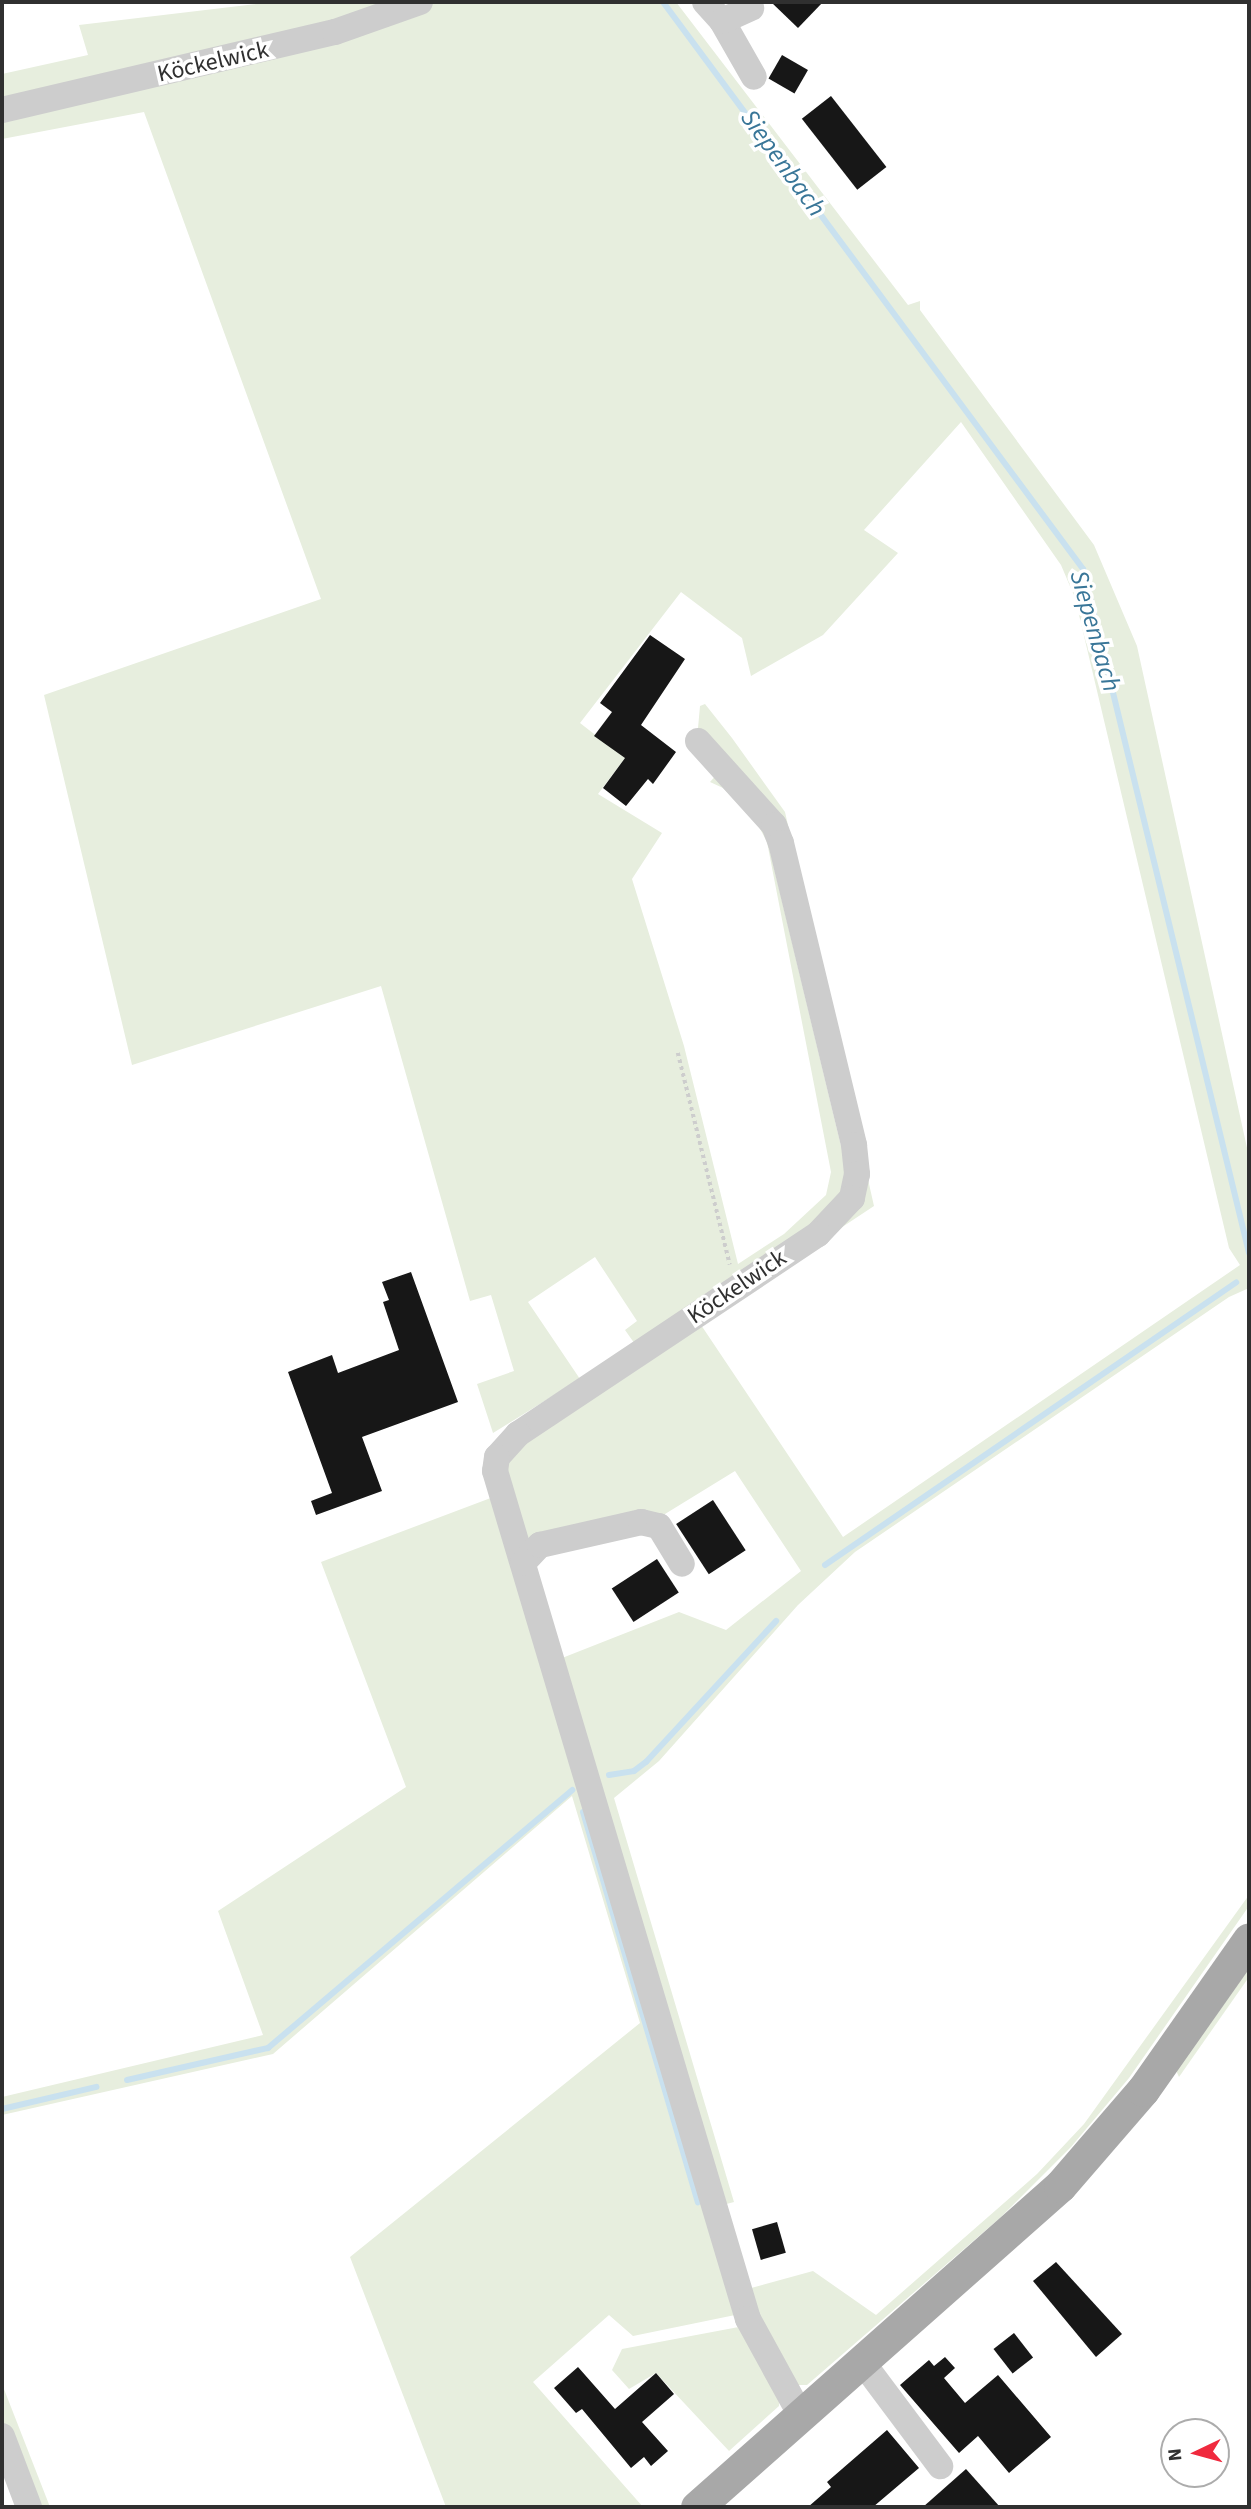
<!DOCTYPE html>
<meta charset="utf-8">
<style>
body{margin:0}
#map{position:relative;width:1251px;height:2509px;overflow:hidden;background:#fff;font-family:"Source Sans 3",sans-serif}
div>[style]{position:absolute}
.green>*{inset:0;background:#e7eede}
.stream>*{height:6px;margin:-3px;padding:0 3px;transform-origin:3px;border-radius:3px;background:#c9e1ef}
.building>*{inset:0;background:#171717;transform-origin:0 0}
.path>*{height:3.5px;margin-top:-1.75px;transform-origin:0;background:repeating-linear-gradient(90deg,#cdcdcd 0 3.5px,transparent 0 7px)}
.minor>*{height:26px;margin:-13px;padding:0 13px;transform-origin:13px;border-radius:13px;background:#cdcdcd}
.major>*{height:33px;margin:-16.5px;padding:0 16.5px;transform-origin:16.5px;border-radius:16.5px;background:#a8a8a8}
span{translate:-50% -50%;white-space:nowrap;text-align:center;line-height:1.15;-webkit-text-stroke:7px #fff;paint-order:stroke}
.street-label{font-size:24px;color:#303030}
.water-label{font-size:26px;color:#397698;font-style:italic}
.frame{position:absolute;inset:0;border:4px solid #303030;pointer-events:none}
.north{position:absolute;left:1160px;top:2418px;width:70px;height:70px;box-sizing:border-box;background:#fff;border:2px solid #acacac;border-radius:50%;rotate:265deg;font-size:19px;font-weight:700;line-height:28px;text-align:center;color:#303030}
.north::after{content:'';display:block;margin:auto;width:24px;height:32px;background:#f02a3e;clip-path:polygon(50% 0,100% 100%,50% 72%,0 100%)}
</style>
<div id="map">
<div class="green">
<div style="clip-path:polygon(273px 2px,406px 2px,2px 102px,2px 74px,88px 55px,79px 25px)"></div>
<div style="clip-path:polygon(436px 2px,676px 2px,908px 305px,920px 301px,920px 310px,1094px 545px,1137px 646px,1249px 1157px,1249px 1288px,1229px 1297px,855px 1552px,798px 1605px,659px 1761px,614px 1798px,734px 2202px,719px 2206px,740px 2314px,633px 2336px,609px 2315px,533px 2382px,643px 2507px,446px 2507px,350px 2257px,640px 2023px,572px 1796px,273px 2054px,2px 2115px,2px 2097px,263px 2035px,218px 1911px,406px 1787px,321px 1562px,496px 1496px,557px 1660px,679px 1612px,726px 1630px,801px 1571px,735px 1471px,665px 1514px,522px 1548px,504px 1456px,854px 1199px,785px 832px,703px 737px,698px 728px,700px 706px,705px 704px,732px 738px,785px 812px,874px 1206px,699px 1322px,843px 1537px,1240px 1265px,1229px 1248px,1075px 598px,1061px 565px,961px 422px,864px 530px,898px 553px,823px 635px,751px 676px,742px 638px,681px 592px,580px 723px,625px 758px,598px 794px,662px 833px,632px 879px,684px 1046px,738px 1264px,784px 1234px,826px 1195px,831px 1172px,767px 842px,758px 825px,723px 788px,710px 782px,719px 772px,763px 822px,848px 1175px,836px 1210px,637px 1347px,625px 1330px,637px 1321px,595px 1257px,528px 1302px,580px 1379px,493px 1433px,477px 1384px,514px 1371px,491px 1295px,470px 1301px,381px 986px,132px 1065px,44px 695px,321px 599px,144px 112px,2px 139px,2px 115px)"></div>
<div style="clip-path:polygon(1249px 1895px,1249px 1906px,1129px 2078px,1071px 2147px,1001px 2217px,807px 2385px,798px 2385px,744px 2290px,813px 2271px,876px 2315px,1037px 2174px,1084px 2124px)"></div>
<div style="clip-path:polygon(1249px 1954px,1249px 1977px,1179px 2077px,1173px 2064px)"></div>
<div style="clip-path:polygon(744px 2326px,780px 2394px,779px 2406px,729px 2451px,656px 2373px,629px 2389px,612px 2370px,622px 2349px)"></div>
<div style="clip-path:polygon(2px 2384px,50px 2507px,34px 2507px,2px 2423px)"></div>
</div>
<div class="stream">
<div style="left:663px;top:2px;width:706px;rotate:53.47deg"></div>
<div style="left:1083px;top:569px;width:704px;rotate:76.36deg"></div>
<div style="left:825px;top:1565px;width:499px;rotate:-34.5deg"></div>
<div style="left:609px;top:1775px;width:25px;rotate:-9deg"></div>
<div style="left:634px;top:1771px;width:15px;rotate:-37deg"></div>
<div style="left:646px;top:1762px;width:192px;rotate:-47.3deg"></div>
<div style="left:583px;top:1812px;width:407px;rotate:73.6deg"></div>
<div style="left:127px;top:2080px;width:145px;rotate:-12.8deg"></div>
<div style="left:268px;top:2048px;width:399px;rotate:-40.3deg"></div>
<div style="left:2px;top:2109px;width:97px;rotate:-13.2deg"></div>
</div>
<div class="building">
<div style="clip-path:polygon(771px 2px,823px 2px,798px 28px)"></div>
<div style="left:782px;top:55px;width:30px;height:27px;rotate:30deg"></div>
<div style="left:831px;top:96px;width:90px;height:37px;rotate:52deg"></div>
<div style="clip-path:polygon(650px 635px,685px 659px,641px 725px,676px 752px,653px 784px,648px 779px,626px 806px,603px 788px,625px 758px,594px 736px,612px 712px,600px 703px)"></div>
<div style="clip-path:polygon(411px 1272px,458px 1402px,362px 1437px,382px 1491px,316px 1515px,311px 1501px,332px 1493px,288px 1372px,332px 1355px,338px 1373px,399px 1350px,383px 1302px,389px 1300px,382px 1282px)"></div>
<div style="left:713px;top:1500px;width:60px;height:44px;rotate:57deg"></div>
<div style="left:657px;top:1559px;width:40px;height:54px;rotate:57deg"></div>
<div style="left:777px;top:2222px;width:32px;height:26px;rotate:74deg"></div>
<div style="clip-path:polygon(1056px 2262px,1122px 2334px,1096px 2357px,1033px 2281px)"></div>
<div style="left:1014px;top:2333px;width:31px;height:26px;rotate:52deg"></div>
<div style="clip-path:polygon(945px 2357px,955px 2368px,944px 2378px,965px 2403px,998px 2375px,1051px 2437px,1009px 2473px,978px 2436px,959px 2453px,900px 2385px,929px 2360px,934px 2366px)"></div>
<div style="clip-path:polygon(578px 2367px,615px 2409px,656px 2373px,674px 2394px,642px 2422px,668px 2451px,651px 2466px,644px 2457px,631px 2468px,582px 2409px,576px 2413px,554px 2388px)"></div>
<div style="clip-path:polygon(887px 2430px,919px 2468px,873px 2507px,808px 2507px,831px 2487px,827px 2482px)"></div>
<div style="clip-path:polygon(966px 2469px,1000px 2507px,923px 2507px)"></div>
</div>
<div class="path">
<div style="left:678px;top:1053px;width:218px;rotate:76.2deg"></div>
</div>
<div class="minor">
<div style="left:705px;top:2px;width:25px;rotate:48deg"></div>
<div style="left:722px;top:21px;width:64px;rotate:60.3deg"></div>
<div style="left:722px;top:21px;width:32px;rotate:-24deg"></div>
<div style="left:2px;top:110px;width:342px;rotate:-13.2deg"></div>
<div style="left:335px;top:32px;width:90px;rotate:-19.4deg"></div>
<div style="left:698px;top:741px;width:113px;rotate:47.9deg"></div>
<div style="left:774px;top:825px;width:19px;rotate:69deg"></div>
<div style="left:781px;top:843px;width:311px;rotate:76.4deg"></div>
<div style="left:854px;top:1145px;width:29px;rotate:84deg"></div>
<div style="left:857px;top:1174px;width:25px;rotate:102deg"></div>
<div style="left:852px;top:1198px;width:50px;rotate:133.4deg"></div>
<div style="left:818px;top:1234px;width:361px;rotate:146.3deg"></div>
<div style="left:518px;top:1434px;width:31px;rotate:132deg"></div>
<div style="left:497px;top:1457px;width:14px;rotate:98deg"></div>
<div style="left:495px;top:1471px;width:885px;rotate:73.39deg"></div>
<div style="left:748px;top:2319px;width:111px;rotate:61.3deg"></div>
<div style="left:523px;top:1563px;width:25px;rotate:-47deg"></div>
<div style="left:540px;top:1545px;width:104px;rotate:-12.8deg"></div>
<div style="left:641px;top:1522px;width:18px;rotate:13deg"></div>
<div style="left:659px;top:1526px;width:44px;rotate:58.8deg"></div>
<div style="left:863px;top:2363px;width:129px;rotate:53.2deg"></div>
<div style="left:2px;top:2436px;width:76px;rotate:69.2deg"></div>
</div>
<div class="major">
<div style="left:697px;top:2507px;width:485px;rotate:-41.5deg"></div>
<div style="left:1060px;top:2186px;width:127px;rotate:-49.2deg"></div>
<div style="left:1143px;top:2090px;width:184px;rotate:-54.9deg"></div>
</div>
<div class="street-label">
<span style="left:213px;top:62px;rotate:-13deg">Köckelwick</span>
<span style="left:737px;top:1287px;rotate:-34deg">Köckelwick</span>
</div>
<div class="water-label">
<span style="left:783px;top:163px;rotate:54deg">Siepenbach</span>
<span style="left:1095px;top:631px;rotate:74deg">Siepenbach</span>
</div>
<div class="frame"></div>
<div class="north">N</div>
</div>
